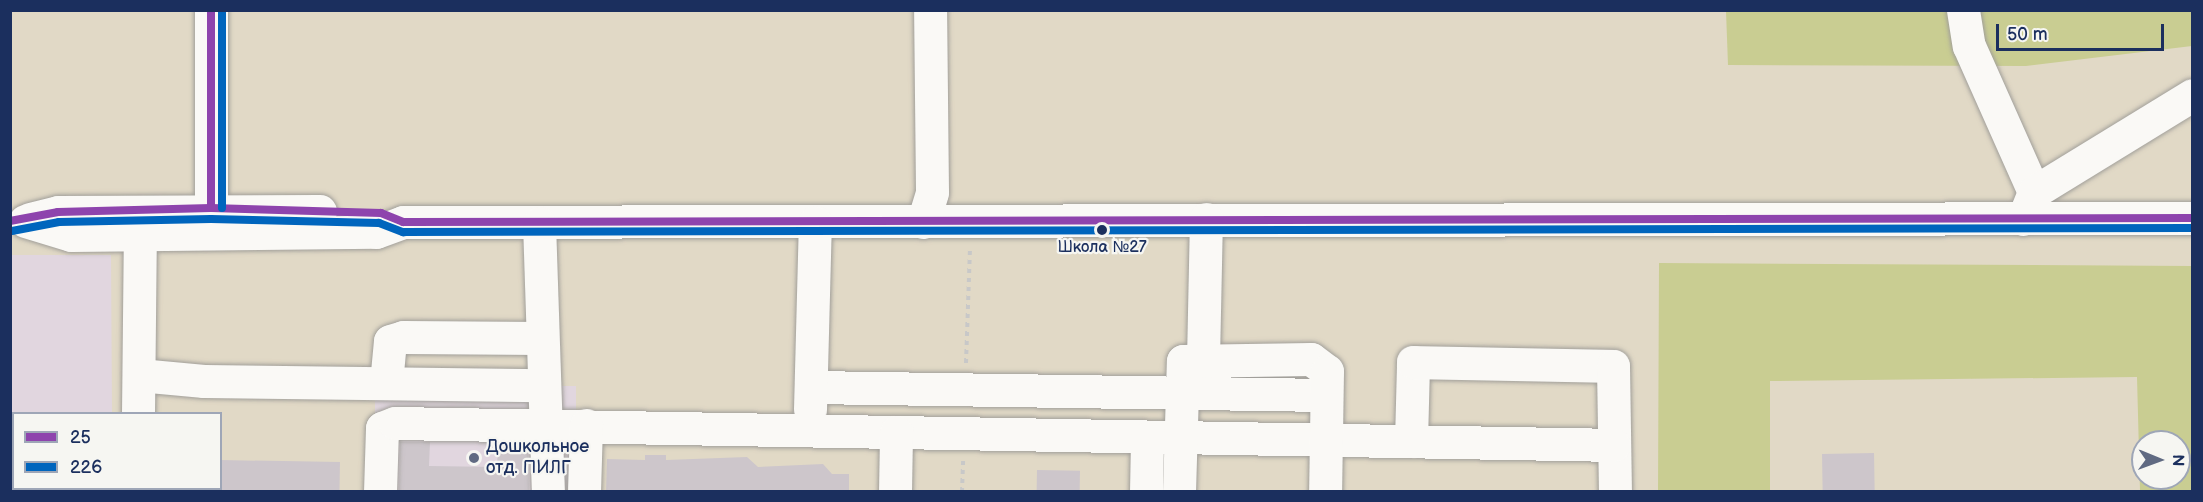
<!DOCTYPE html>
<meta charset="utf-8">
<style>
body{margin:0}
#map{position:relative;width:2203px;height:502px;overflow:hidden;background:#e1d9c6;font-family:"Balsamiq Sans",sans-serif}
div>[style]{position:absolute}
.built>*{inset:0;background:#e1d6df;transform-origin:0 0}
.green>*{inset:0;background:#c9cd92}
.building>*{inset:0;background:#cdc6cb;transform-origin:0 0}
.path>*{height:4px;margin-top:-2px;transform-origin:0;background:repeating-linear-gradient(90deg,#c8c8c8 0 4.5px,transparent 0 9px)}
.roads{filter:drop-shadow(0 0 2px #a19f9a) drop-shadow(0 0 2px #a19f9a)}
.minor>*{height:33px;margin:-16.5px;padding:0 16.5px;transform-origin:16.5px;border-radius:16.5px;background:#faf9f6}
.bus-1>*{height:8px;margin:-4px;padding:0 4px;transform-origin:4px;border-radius:4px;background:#8e44ad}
.bus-2>*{height:8px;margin:-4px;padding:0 4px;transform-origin:4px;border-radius:4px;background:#0065bd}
.dots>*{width:16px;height:16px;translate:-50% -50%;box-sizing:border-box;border:3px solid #f6f6f2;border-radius:50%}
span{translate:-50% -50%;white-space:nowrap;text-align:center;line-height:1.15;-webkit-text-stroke:4.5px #f6f6f2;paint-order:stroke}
.bus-label{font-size:16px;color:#1b2f5e}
.poi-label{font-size:18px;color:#1b2f5e}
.left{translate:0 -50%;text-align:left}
.frame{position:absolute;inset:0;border:12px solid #1b2f5e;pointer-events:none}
.legend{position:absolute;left:12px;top:412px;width:210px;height:78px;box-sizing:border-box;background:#f6f6f2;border:2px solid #9ea6b7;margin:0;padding:8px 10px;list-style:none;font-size:18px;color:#1b2f5e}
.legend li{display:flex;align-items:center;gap:12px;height:30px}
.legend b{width:30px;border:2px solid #9ea6b7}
.north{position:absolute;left:2131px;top:430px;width:60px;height:60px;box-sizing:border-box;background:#f6f6f2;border:2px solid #9ea6b7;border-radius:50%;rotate:91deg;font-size:16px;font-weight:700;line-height:24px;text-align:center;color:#1b2f5e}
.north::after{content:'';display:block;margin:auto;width:21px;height:27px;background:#606a82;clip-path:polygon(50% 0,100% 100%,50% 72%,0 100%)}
.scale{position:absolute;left:1996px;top:24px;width:168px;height:27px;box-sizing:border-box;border:3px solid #1b2f5e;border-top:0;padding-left:8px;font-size:18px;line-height:21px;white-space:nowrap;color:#1b2f5e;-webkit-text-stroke:4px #f6f6f2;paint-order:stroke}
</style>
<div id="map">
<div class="built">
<div style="clip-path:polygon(11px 255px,111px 255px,112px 413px,14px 414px,14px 488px,112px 491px,11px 491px)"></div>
<div style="left:375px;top:386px;width:201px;height:106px"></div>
</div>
<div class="green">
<div style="clip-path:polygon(1726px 11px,2192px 11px,2192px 46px,2026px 66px,1728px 65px)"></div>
<div style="clip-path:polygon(evenodd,1659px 263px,2192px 266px,2192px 491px,2140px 491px,2137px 377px,1770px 381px,1770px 491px,1658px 491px,1659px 263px,2143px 442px,2179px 442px,2179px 478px,2143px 478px,2143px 442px)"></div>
</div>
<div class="building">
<div style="clip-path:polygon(400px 442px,430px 442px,429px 466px,497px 467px,498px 444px,528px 444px,529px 492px,399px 492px)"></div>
<div style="left:1874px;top:453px;width:39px;height:52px;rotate:89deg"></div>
<div style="clip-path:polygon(645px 455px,666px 455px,666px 460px,747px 457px,758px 467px,823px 464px,832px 474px,849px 474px,849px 492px,606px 492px,607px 459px,645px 460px)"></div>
<div style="left:220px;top:460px;width:120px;height:32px;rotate:1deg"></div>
<div style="left:1037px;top:470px;width:43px;height:22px;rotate:1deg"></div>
</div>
<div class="path">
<div style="left:966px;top:363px;width:115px;rotate:-88deg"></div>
<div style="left:962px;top:492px;width:31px;rotate:-88deg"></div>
</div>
<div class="roads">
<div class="minor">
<div style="left:1963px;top:10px;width:36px;rotate:81deg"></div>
<div style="left:1969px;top:46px;width:160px;rotate:66deg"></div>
<div style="left:2034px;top:192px;width:29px;rotate:112deg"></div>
<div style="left:2034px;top:192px;width:185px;rotate:-31.5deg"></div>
<div style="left:30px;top:219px;width:29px;rotate:-14deg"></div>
<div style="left:58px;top:212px;width:262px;rotate:-0.2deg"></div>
<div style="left:25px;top:221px;width:48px;rotate:16.9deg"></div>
<div style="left:71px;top:235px;width:305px;rotate:-0.6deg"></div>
<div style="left:376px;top:232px;width:29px;rotate:-20deg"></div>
<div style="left:403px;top:222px;width:1789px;rotate:-0.13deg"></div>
<div style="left:923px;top:222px;width:31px;rotate:-73deg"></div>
<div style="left:932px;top:192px;width:182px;rotate:-90.6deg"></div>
<div style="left:539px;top:223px;width:269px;rotate:88.1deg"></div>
<div style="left:211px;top:231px;width:221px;rotate:-90deg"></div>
<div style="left:1203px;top:360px;width:141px;rotate:-88.8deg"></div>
<div style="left:139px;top:375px;width:65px;rotate:5.3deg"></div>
<div style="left:204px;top:381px;width:338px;rotate:0.7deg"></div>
<div style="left:386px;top:383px;width:42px;rotate:-84.6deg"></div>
<div style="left:390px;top:341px;width:14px;rotate:-17deg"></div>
<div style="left:403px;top:337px;width:138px;rotate:0.4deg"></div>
<div style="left:811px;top:387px;width:515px;rotate:0.89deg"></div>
<div style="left:810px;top:409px;width:187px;rotate:-88.5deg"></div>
<div style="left:138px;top:414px;width:180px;rotate:-89.4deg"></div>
<div style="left:1411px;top:441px;width:79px;rotate:-88.5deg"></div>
<div style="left:1413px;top:362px;width:200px;rotate:1.1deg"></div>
<div style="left:1613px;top:366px;width:126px;rotate:89.1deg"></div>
<div style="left:138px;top:492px;width:4px;rotate:-90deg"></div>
<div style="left:380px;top:492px;width:64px;rotate:-88.2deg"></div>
<div style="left:382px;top:428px;width:14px;rotate:-21deg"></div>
<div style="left:395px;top:423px;width:1219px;rotate:1.03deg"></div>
<div style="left:584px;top:492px;width:67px;rotate:-88.3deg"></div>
<div style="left:895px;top:492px;width:60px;rotate:-89deg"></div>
<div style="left:1146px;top:492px;width:54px;rotate:-88.9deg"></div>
<div style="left:1179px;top:492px;width:131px;rotate:-88.3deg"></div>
<div style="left:1183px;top:361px;width:128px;rotate:-0.9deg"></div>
<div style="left:1311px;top:359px;width:20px;rotate:37deg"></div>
<div style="left:1327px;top:371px;width:121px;rotate:90.9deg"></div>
</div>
</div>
<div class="bus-1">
<div style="left:211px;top:10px;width:198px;rotate:90deg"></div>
<div style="left:10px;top:221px;width:49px;rotate:-10.6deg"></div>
<div style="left:58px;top:212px;width:153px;rotate:-1.5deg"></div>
<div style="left:211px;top:208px;width:170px;rotate:1.7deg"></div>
<div style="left:381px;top:213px;width:24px;rotate:22deg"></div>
<div style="left:403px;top:222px;width:1789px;rotate:-0.13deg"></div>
</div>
<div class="bus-2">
<div style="left:222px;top:10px;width:198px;rotate:90deg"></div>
<div style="left:12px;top:231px;width:48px;rotate:-10.8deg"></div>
<div style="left:59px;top:222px;width:152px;rotate:-1.1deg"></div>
<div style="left:211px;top:219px;width:168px;rotate:1.4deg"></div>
<div style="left:379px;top:223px;width:26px;rotate:21deg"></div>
<div style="left:403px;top:232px;width:1789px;rotate:-0.13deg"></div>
</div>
<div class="dots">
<div style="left:1102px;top:230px;background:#1b2f5e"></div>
<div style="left:474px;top:458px;background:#606a82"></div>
</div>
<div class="bus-label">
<span style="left:1102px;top:248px">Школа №27</span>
</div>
<div class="poi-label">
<span class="left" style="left:486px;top:458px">Дошкольное<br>отд. ПИЛГ</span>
</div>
<div class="frame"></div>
<ul class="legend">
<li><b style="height:8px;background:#8e44ad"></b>25</li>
<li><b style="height:8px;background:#0065bd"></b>226</li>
</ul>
<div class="north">N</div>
<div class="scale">50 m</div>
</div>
